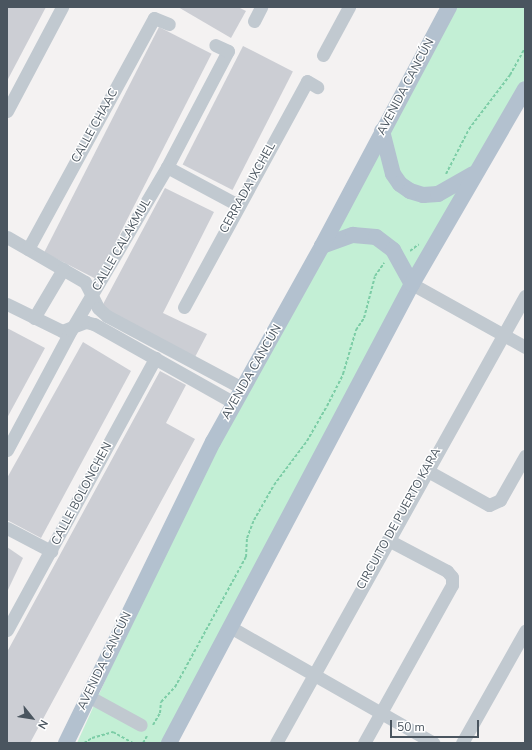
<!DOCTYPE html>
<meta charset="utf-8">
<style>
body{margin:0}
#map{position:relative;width:532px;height:750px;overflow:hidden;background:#f4f2f2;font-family:"Nunito Sans",sans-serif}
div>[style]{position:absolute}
.green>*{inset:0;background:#c3efd5}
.building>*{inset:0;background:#ccced4;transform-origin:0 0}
.path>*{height:2px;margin-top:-1px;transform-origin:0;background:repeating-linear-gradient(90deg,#7ccda6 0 3px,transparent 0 5px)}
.minor>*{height:13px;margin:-6.5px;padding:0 6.5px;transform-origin:6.5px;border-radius:6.5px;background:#c1c9d0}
.major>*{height:16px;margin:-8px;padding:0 8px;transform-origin:8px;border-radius:8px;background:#b3c1cf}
span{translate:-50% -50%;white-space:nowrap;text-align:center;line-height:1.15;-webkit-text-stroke:3px #fff;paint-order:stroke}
.street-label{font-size:12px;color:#4a555f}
.frame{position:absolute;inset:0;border:8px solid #4a555f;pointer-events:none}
.north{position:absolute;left:12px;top:698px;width:40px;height:40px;-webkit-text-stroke:3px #fff;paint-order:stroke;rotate:120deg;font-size:11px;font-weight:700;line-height:16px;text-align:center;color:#4a555f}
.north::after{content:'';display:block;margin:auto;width:14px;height:18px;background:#4a555f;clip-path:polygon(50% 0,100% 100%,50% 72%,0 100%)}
.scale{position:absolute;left:390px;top:720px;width:89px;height:18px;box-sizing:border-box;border:2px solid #4a555f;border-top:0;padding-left:5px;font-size:12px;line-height:14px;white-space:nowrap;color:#4a555f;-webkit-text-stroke:3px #fff;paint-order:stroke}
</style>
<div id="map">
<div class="green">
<div style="clip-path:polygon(449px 7px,525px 7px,525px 89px,168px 743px,77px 743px,213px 442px)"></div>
</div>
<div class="building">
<div style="clip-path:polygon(7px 7px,46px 7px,7px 81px)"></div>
<div style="clip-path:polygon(178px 7px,238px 7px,246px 11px,231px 38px)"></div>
<div style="left:159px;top:27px;width:59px;height:253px;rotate:27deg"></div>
<div style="left:243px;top:46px;width:56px;height:133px;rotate:27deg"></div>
<div style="clip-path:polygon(165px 188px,214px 212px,163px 313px,207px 334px,195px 357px,101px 308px)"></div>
<div style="clip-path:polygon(7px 328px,45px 348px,7px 418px)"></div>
<div style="clip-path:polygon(83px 342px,131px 371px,41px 538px,7px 520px,7px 478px)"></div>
<div style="clip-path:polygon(160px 371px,186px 385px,166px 423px,195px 439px,30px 743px,7px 743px,7px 652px)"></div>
<div style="clip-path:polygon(7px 547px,23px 558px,7px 592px)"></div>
</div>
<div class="path">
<div style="left:446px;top:174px;width:51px;rotate:-62.9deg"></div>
<div style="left:469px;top:129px;width:68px;rotate:-52.8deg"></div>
<div style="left:510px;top:75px;width:31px;rotate:-61deg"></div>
<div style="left:410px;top:251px;width:11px;rotate:-38deg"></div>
<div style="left:153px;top:725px;width:14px;rotate:-60deg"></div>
<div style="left:160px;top:713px;width:11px;rotate:-85deg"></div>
<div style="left:161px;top:702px;width:21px;rotate:-47deg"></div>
<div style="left:175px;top:687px;width:148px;rotate:-61.4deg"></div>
<div style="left:246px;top:557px;width:19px;rotate:-87deg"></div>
<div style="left:247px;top:538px;width:19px;rotate:-69deg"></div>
<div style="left:254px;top:520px;width:40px;rotate:-60.3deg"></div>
<div style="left:274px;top:485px;width:55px;rotate:-53.1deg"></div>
<div style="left:307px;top:441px;width:40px;rotate:-60.3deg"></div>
<div style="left:327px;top:406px;width:36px;rotate:-63deg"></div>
<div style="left:343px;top:374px;width:46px;rotate:-73.5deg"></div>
<div style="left:356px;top:330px;width:14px;rotate:-56deg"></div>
<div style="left:364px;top:318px;width:43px;rotate:-75.3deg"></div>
<div style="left:375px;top:276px;width:16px;rotate:-55deg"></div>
<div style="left:84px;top:743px;width:9px;rotate:-32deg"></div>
<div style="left:92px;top:738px;width:22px;rotate:-16deg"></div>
<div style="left:113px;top:732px;width:23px;rotate:29deg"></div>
<div style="left:143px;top:743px;width:8px;rotate:-60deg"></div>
</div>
<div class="minor">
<div style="left:254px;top:21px;width:16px;rotate:-63deg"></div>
<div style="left:323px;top:55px;width:55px;rotate:-61.6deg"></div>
<div style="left:7px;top:111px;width:118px;rotate:-62.1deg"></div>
<div style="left:167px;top:167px;width:81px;rotate:28.2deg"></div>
<div style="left:7px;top:237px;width:90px;rotate:30deg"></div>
<div style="left:85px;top:282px;width:29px;rotate:63deg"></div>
<div style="left:98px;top:308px;width:12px;rotate:42deg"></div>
<div style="left:107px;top:316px;width:153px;rotate:28.1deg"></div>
<div style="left:28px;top:249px;width:263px;rotate:-61.4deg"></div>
<div style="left:154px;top:18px;width:16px;rotate:22deg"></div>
<div style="left:412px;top:284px;width:129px;rotate:29.1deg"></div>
<div style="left:7px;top:304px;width:61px;rotate:26.1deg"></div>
<div style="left:62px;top:331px;width:26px;rotate:-21deg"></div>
<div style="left:86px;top:322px;width:8px;rotate:14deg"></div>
<div style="left:94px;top:324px;width:161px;rotate:29.4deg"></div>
<div style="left:184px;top:307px;width:257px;rotate:-61.4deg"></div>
<div style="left:307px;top:81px;width:12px;rotate:31deg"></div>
<div style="left:34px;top:318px;width:57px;rotate:-59.4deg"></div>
<div style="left:7px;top:450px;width:136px;rotate:-61.9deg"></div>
<div style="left:71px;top:330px;width:189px;rotate:-59.5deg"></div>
<div style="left:167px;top:167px;width:131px;rotate:-62.3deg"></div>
<div style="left:228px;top:51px;width:14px;rotate:-155deg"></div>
<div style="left:426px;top:470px;width:72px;rotate:29.1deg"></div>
<div style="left:489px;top:505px;width:12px;rotate:-24deg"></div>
<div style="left:500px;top:500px;width:51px;rotate:-60.4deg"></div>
<div style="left:7px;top:528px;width:50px;rotate:27.6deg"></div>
<div style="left:232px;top:628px;width:232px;rotate:29.7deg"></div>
<div style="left:7px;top:630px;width:310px;rotate:-61.4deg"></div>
<div style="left:88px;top:696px;width:60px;rotate:28.7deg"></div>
<div style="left:276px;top:743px;width:512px;rotate:-60.88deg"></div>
<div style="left:364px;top:743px;width:181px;rotate:-60.9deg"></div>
<div style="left:452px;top:585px;width:8px;rotate:-90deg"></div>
<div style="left:452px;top:577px;width:8px;rotate:-130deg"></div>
<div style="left:447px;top:571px;width:67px;rotate:-152.3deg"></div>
<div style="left:462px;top:743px;width:129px;rotate:-60.6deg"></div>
</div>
<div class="major">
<div style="left:382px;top:131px;width:44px;rotate:75.7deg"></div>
<div style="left:393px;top:174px;width:12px;rotate:55deg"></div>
<div style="left:400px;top:184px;width:12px;rotate:35deg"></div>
<div style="left:410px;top:191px;width:14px;rotate:17deg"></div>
<div style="left:423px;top:195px;width:15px;rotate:-4deg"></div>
<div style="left:438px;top:194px;width:40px;rotate:-29.7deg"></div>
<div style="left:322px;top:246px;width:33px;rotate:-20deg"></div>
<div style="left:353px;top:235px;width:23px;rotate:5deg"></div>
<div style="left:376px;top:237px;width:21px;rotate:37deg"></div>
<div style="left:393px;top:250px;width:39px;rotate:61deg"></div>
<div style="left:66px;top:743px;width:335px;rotate:-64deg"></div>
<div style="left:213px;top:442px;width:224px;rotate:-60.9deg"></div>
<div style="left:322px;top:246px;width:271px;rotate:-62deg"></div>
<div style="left:169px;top:743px;width:519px;rotate:-62.1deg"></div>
<div style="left:412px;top:284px;width:225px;rotate:-59.9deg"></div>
</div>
<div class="street-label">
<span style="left:406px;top:87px;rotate:-62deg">AVENIDA CANCÚN</span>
<span style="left:95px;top:126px;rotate:-61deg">CALLE CHAAC</span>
<span style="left:248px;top:188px;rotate:-61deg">CERRADA IXCHEL</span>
<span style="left:122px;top:245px;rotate:-60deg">CALLE CALAKMUL</span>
<span style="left:252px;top:372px;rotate:-60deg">AVENIDA CANCÚN</span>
<span style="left:82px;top:494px;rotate:-62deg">CALLE BOLONCHEN</span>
<span style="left:399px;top:519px;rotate:-61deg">CIRCUITO DE PUERTO KARA</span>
<span style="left:105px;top:661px;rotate:-64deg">AVENIDA CANCÚN</span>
</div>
<div class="frame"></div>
<div class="north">N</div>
<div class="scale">50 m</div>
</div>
